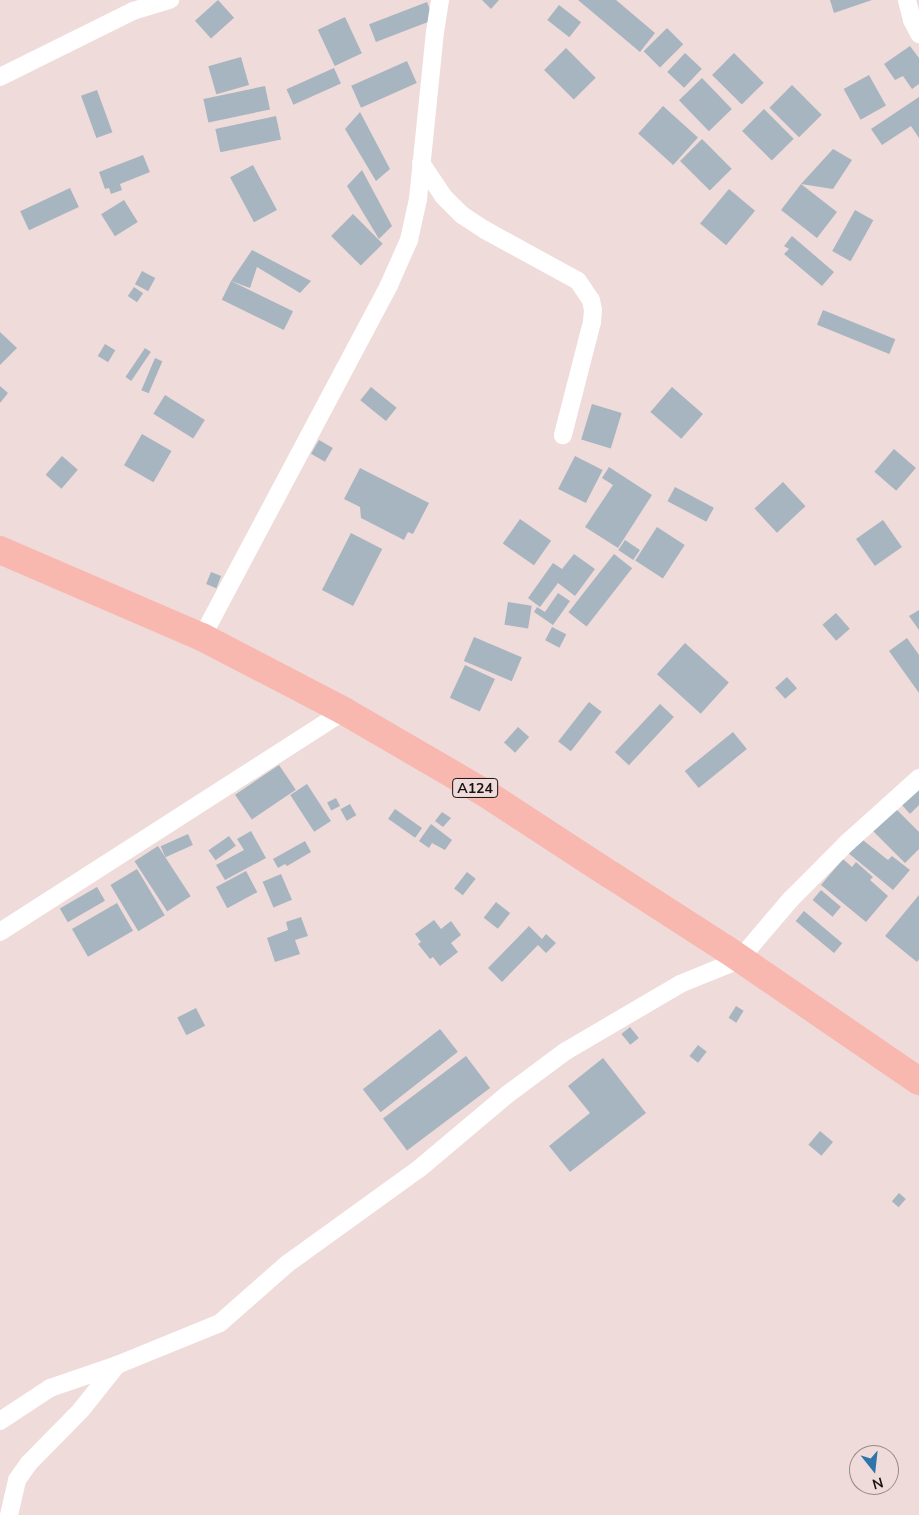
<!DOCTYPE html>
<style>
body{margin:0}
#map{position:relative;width:919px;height:1515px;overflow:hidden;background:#efdbd9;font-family:Mulish,sans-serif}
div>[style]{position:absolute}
.building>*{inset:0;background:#a7b5c0;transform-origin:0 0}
.minor>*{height:18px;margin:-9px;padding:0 9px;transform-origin:9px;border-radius:9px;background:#fff}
.trunk>*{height:28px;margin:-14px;padding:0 14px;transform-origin:14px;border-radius:14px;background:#f8b8b0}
span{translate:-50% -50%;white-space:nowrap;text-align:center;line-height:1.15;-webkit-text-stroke:4px #efdbd9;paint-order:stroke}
.shield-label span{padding:1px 4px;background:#efdbd9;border:1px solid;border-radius:4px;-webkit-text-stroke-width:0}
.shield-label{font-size:14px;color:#191211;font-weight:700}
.north{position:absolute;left:849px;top:1445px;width:50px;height:50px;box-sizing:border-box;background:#efdbd9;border:1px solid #998b89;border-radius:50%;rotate:164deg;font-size:14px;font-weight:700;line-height:20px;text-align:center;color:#191211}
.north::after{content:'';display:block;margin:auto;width:18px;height:22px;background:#2f75aa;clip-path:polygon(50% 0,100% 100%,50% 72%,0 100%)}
</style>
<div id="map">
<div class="building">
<div style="left:218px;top:0;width:24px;height:31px;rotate:48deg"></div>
<div style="clip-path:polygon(482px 0,499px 0,491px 9px)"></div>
<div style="clip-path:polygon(578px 0,616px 0,655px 33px,640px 52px)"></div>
<div style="clip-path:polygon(830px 0,872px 0,834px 13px)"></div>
<div style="left:427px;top:2px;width:19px;height:62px;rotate:69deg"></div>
<div style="left:559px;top:5px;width:28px;height:19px;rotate:38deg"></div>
<div style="left:345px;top:17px;width:40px;height:30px;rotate:65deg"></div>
<div style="left:667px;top:28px;width:23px;height:33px;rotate:45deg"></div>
<div style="clip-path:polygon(910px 46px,919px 58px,919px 84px,912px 89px,903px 76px,895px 80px,884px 64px)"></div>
<div style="left:566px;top:48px;width:42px;height:31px;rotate:45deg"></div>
<div style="left:685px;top:53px;width:23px;height:26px;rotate:43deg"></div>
<div style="left:734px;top:53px;width:42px;height:31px;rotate:45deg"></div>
<div style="left:241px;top:57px;width:29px;height:34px;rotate:74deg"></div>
<div style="left:407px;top:61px;width:24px;height:61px;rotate:66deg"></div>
<div style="left:334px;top:68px;width:17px;height:52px;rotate:66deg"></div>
<div style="left:869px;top:75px;width:35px;height:29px;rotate:61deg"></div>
<div style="left:702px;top:78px;width:43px;height:32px;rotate:46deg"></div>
<div style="left:792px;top:85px;width:42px;height:32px;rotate:45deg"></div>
<div style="left:265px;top:86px;width:24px;height:63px;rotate:78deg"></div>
<div style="left:97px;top:90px;width:45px;height:17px;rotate:70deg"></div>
<div style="clip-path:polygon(919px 97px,919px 138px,911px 126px,882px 145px,871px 129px)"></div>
<div style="left:663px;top:106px;width:47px;height:37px;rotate:42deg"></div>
<div style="left:764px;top:109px;width:42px;height:31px;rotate:45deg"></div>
<div style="clip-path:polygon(360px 112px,390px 169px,376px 181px,345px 129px)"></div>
<div style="left:276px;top:116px;width:24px;height:62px;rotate:78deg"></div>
<div style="left:702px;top:139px;width:42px;height:31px;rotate:45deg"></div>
<div style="clip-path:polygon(833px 149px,852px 160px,833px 189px,801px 184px,837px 212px,817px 238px,781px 210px,801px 184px)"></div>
<div style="clip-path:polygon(143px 155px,150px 172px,120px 184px,122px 190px,111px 194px,109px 188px,105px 189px,99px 172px)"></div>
<div style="left:253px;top:165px;width:51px;height:26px;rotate:62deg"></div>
<div style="clip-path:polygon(362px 170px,392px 226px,379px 239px,347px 186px)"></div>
<div style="left:70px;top:188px;width:21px;height:55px;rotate:65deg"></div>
<div style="left:729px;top:189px;width:34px;height:45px;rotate:40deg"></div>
<div style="left:124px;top:200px;width:26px;height:27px;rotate:58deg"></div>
<div style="left:855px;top:210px;width:21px;height:47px;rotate:29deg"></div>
<div style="left:353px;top:214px;width:42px;height:31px;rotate:45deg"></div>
<div style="clip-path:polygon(792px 236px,834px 272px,822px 286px,784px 254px,789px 249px,784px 246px)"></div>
<div style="clip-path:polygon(252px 250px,311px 281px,300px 293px,257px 267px,250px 288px,231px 281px)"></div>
<div style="left:142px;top:271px;width:15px;height:15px;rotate:28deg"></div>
<div style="left:231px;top:281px;width:69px;height:21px;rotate:26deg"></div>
<div style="left:134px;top:287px;width:11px;height:11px;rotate:34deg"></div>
<div style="left:823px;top:310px;width:78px;height:16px;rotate:22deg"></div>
<div style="clip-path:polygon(0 332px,17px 348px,0 365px)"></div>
<div style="left:105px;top:344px;width:12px;height:14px;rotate:31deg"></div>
<div style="left:145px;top:348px;width:7px;height:35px;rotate:34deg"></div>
<div style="left:155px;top:358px;width:8px;height:35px;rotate:23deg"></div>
<div style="clip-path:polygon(0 386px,8px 393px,0 403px)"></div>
<div style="left:371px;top:387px;width:33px;height:17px;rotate:39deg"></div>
<div style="left:672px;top:387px;width:41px;height:33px;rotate:41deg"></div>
<div style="left:165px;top:395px;width:47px;height:22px;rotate:32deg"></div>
<div style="left:592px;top:404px;width:31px;height:37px;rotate:17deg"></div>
<div style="left:142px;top:434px;width:34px;height:36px;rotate:30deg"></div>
<div style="left:319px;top:440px;width:16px;height:16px;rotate:30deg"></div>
<div style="left:894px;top:449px;width:29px;height:30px;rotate:41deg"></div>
<div style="left:62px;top:456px;width:21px;height:25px;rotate:41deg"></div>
<div style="left:575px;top:456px;width:31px;height:37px;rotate:27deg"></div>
<div style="clip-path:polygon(609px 467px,652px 495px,618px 548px,585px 527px,613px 485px,602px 478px)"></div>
<div style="clip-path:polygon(360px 468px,429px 503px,413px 534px,408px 532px,404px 540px,361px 518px,360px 507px,344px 499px)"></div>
<div style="left:783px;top:482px;width:33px;height:39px;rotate:47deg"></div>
<div style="left:675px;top:487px;width:44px;height:16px;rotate:28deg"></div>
<div style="left:520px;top:519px;width:38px;height:30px;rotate:35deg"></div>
<div style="left:883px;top:520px;width:33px;height:33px;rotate:55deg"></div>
<div style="left:657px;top:527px;width:33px;height:40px;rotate:33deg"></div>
<div style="left:351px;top:533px;width:35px;height:64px;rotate:27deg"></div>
<div style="left:625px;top:540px;width:18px;height:12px;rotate:34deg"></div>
<div style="clip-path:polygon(574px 554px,595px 569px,575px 596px,558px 583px,540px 607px,528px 598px,553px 563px,562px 569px)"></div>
<div style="left:614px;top:554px;width:23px;height:74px;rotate:38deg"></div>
<div style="left:211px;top:572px;width:11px;height:13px;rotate:22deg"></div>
<div style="clip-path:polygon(558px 593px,570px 601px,553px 625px,534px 612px,537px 607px,545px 612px)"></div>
<div style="left:508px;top:602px;width:24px;height:23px;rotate:9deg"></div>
<div style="clip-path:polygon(919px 610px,919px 630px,909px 616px)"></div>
<div style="left:836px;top:613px;width:21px;height:18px;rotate:49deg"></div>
<div style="left:552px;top:627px;width:16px;height:15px;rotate:27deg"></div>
<div style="left:474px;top:637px;width:52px;height:26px;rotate:23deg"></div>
<div style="clip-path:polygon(907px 638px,919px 655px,919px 693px,889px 651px)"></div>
<div style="left:685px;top:643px;width:59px;height:42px;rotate:42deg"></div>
<div style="left:465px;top:665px;width:33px;height:36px;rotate:25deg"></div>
<div style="left:787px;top:677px;width:15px;height:16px;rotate:48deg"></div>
<div style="left:589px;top:702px;width:16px;height:50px;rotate:38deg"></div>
<div style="left:660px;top:704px;width:19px;height:66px;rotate:43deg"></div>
<div style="left:518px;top:727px;width:15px;height:21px;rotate:42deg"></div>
<div style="left:733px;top:732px;width:22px;height:62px;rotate:51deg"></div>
<div style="left:279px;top:765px;width:30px;height:53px;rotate:56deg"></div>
<div style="left:307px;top:784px;width:44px;height:20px;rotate:57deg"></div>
<div style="clip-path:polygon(919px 789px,919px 805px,910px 814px,902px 805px)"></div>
<div style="left:336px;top:798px;width:9px;height:10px;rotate:63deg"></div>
<div style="left:350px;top:804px;width:13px;height:11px;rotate:61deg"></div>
<div style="clip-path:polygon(895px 808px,919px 832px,919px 849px,905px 863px,872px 830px)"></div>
<div style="left:395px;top:809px;width:33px;height:12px;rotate:35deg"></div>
<div style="clip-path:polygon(442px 812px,451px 818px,443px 827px,435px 821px)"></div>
<div style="clip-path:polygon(431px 824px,452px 840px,445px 850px,432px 843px,429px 848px,419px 841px)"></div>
<div style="clip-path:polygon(251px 831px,266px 858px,225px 880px,216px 865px,244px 850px,237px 839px)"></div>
<div style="left:188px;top:834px;width:12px;height:30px;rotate:66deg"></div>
<div style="left:229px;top:836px;width:12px;height:25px;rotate:55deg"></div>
<div style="clip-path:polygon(859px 837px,888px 860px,892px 856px,910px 870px,893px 890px,847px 852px)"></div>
<div style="clip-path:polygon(305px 841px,311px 852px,287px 866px,285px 864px,278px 868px,273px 859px)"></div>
<div style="left:158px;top:846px;width:60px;height:28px;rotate:57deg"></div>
<div style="clip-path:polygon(843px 859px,852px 867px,856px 862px,873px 877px,870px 880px,888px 896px,866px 922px,821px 885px)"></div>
<div style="left:137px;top:869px;width:54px;height:31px;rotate:59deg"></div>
<div style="left:246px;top:871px;width:24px;height:34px;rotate:62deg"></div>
<div style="left:467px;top:872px;width:11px;height:21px;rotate:38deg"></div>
<div style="left:281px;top:874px;width:28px;height:20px;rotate:67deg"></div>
<div style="left:97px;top:887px;width:16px;height:43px;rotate:60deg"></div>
<div style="left:821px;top:890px;width:26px;height:13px;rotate:40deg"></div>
<div style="clip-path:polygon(919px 895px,919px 959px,917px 962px,885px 936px)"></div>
<div style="left:496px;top:902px;width:18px;height:20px;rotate:38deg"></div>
<div style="left:117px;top:903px;width:32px;height:52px;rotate:60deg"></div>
<div style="left:804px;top:911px;width:50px;height:13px;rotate:40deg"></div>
<div style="clip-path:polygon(301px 917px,308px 936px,295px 940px,300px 954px,275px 962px,267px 938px,288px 930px,286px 922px)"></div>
<div style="clip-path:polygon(434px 920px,441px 929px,451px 921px,461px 935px,451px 943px,458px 952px,440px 966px,433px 957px,430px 959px,418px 944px,421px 942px,415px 934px)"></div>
<div style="clip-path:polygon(529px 926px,542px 939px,546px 934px,556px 943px,546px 953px,538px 945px,502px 982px,488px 968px)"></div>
<div style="left:736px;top:1006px;width:9px;height:14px;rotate:32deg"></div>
<div style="left:196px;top:1008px;width:20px;height:21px;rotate:63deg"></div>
<div style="left:630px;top:1027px;width:14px;height:11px;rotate:51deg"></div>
<div style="left:440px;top:1029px;width:29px;height:98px;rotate:52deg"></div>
<div style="left:698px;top:1045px;width:11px;height:14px;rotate:38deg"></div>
<div style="left:466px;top:1056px;width:40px;height:104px;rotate:53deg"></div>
<div style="clip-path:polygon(603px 1058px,646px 1113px,570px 1172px,549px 1146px,590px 1113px,568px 1086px)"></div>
<div style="left:820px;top:1131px;width:17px;height:18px;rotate:40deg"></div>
<div style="left:899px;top:1193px;width:9px;height:11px;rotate:41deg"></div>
</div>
<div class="minor">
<div style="left:907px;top:0;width:21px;rotate:76deg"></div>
<div style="left:912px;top:20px;width:16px;rotate:63deg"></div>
<div style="left:0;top:77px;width:148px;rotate:-26.4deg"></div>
<div style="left:133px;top:11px;width:39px;rotate:-17deg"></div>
<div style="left:421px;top:163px;width:40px;rotate:56deg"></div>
<div style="left:443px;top:196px;width:27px;rotate:45deg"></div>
<div style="left:462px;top:215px;width:27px;rotate:33deg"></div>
<div style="left:485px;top:230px;width:106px;rotate:28.7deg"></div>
<div style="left:578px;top:281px;width:23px;rotate:56deg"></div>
<div style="left:591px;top:300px;width:10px;rotate:79deg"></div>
<div style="left:593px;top:310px;width:12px;rotate:95deg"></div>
<div style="left:592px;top:322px;width:117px;rotate:104.4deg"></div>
<div style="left:202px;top:637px;width:399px;rotate:-62deg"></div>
<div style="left:389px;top:285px;width:49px;rotate:-66deg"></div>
<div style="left:409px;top:240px;width:42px;rotate:-77.6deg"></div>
<div style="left:418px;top:199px;width:168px;rotate:-84.2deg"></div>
<div style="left:435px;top:32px;width:32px;rotate:-81deg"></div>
<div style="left:0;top:932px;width:409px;rotate:-32.7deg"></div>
<div style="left:0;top:1421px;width:60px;rotate:-33.4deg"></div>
<div style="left:50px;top:1388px;width:71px;rotate:-18.9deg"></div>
<div style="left:117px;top:1365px;width:111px;rotate:-22.2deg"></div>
<div style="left:220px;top:1323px;width:89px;rotate:-41.4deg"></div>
<div style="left:287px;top:1264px;width:164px;rotate:-35.8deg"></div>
<div style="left:420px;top:1168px;width:115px;rotate:-40.1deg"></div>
<div style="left:508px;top:1094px;width:72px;rotate:-36.6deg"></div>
<div style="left:566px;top:1051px;width:132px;rotate:-30.4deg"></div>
<div style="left:680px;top:984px;width:64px;rotate:-22.1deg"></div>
<div style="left:739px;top:960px;width:80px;rotate:-49.6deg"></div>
<div style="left:791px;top:899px;width:81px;rotate:-45deg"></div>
<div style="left:848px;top:842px;width:96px;rotate:-42deg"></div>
<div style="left:9px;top:1515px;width:36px;rotate:-77deg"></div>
<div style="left:17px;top:1480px;width:21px;rotate:-55deg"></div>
<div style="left:29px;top:1463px;width:74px;rotate:-45.5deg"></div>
<div style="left:81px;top:1410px;width:58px;rotate:-51.3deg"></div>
</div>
<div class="trunk">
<div style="left:0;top:550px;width:220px;rotate:23.3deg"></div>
<div style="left:202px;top:637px;width:160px;rotate:27.5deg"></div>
<div style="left:344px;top:711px;width:163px;rotate:30.2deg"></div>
<div style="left:485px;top:793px;width:150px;rotate:33.1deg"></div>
<div style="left:611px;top:875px;width:137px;rotate:32.8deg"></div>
<div style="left:726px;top:949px;width:234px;rotate:34.4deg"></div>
</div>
<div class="shield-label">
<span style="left:475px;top:788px">A124</span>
</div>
<div class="north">N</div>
</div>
